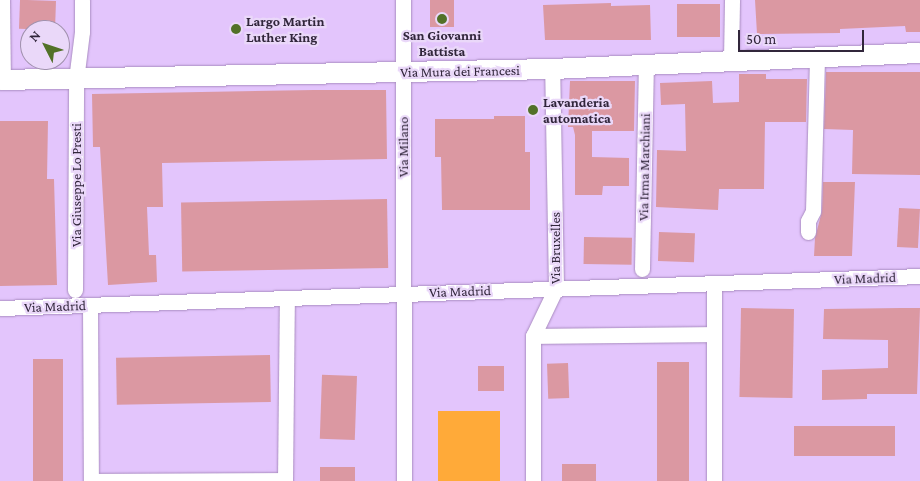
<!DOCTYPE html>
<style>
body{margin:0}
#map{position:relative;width:920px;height:481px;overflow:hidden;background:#e3c5fc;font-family:"Crimson Pro",serif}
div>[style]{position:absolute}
.green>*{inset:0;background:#ffaa39;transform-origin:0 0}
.building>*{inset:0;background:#db98a2;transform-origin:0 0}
.roads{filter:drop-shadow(0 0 1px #a98cc0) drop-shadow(0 0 1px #a98cc0)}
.street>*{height:15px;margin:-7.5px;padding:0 7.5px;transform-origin:7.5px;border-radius:7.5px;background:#fff}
.secondary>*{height:20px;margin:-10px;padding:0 10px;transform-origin:10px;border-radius:10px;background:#fff}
.dots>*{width:14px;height:14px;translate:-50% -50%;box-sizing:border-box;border:2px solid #ead8f9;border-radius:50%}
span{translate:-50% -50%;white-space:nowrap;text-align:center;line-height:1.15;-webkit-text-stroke:4.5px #ead8f9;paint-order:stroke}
.poi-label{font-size:14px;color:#31263b;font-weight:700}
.left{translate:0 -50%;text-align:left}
.street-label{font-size:14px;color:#31263b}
.north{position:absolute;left:20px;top:20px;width:50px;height:50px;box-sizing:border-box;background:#ead8f9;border:1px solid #a091ad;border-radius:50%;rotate:311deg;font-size:14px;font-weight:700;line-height:20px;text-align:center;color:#31263b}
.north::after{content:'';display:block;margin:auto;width:18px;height:22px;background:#527128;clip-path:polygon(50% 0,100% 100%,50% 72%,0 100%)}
.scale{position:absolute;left:738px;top:30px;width:126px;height:22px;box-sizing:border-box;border:2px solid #31263b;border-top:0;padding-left:6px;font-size:15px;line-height:18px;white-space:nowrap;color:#31263b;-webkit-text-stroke:4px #ead8f9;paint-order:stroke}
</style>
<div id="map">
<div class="green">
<div style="left:438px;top:411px;width:62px;height:70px"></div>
</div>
<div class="building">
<div style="left:430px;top:0;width:24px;height:27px"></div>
<div style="clip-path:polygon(755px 0,920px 0,920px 32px,906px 32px,905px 26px,840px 29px,840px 33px,757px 34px)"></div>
<div style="left:56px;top:1px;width:29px;height:36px;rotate:92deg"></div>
<div style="clip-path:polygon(611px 3px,611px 6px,650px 5px,651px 40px,545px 40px,543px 5px)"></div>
<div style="left:720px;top:4px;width:33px;height:43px;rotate:90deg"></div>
<div style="clip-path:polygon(826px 72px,920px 72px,920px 175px,852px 174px,853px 130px,824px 129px)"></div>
<div style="clip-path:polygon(739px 74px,766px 74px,766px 79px,807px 79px,806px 122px,765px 122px,764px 189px,719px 189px,718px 210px,656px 207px,657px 150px,686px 151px,685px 104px,661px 105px,660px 83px,712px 81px,713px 103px,739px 102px)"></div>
<div style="clip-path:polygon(570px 81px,635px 81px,634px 131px,592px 131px,592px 157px,629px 158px,629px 186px,603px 186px,602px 195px,575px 195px,575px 135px,573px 127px,568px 127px)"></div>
<div style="clip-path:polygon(314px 90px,386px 90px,387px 159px,162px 163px,163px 207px,147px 207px,149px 255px,156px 255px,157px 282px,108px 285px,100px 147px,93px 147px,92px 94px)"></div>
<div style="clip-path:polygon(494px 116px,525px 116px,525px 152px,530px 152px,530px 210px,442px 210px,441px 157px,435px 157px,435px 119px,494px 119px)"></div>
<div style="clip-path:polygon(0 121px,48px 121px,47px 179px,54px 179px,57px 285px,0 286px)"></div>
<div style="clip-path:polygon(823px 182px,855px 182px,852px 256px,814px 256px,815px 238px,822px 211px)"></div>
<div style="left:387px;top:199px;width:69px;height:206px;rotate:89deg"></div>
<div style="left:899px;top:208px;width:21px;height:39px;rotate:3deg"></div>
<div style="left:659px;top:232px;width:36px;height:29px;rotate:2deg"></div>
<div style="left:584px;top:237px;width:48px;height:27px;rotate:1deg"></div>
<div style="clip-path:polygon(901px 308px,920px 308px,917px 394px,867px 394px,867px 399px,822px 400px,822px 370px,888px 368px,888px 340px,823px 339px,824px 309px)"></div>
<div style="left:794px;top:309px;width:89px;height:53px;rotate:91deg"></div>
<div style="left:270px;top:355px;width:47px;height:154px;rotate:89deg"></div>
<div style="left:33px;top:359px;width:30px;height:122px"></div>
<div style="left:657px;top:362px;width:32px;height:119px"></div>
<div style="left:568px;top:363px;width:35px;height:21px;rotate:88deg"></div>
<div style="left:478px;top:366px;width:26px;height:25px"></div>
<div style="left:357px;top:376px;width:64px;height:35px;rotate:92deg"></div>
<div style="left:794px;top:426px;width:101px;height:30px"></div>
<div style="left:596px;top:464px;width:17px;height:34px;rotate:90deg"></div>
<div style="left:320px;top:467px;width:35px;height:14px"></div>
</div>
<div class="roads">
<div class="street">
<div style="left:2px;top:0;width:80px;rotate:89.3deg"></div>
<div style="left:403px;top:0;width:481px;rotate:89.9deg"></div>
<div style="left:731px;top:59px;width:59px;rotate:-89deg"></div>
<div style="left:808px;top:232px;width:11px;rotate:-90deg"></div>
<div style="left:808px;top:221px;width:11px;rotate:-63deg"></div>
<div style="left:813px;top:211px;width:154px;rotate:-88.5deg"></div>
<div style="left:642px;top:269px;width:205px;rotate:-88.9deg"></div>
<div style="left:75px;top:290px;width:210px;rotate:-89.7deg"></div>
<div style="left:76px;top:80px;width:48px;rotate:-82.9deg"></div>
<div style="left:82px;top:32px;width:32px;rotate:-90deg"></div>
<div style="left:90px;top:305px;width:176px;rotate:89.7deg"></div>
<div style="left:91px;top:481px;width:194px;rotate:-0.3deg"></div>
<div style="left:285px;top:480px;width:182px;rotate:-89.4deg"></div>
<div style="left:0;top:308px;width:921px;rotate:-1.99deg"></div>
<div style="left:533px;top:336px;width:181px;rotate:-0.6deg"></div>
<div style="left:533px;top:481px;width:145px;rotate:-90deg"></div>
<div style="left:533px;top:336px;width:53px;rotate:-64.4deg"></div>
<div style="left:556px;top:288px;width:219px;rotate:-91deg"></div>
<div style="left:714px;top:481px;width:197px;rotate:-90deg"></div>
</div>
<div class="secondary">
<div style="left:0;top:80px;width:552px;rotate:-1.14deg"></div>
<div style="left:552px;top:69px;width:368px;rotate:-2.5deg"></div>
</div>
</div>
<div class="dots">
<div style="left:442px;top:19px;background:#527128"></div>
<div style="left:236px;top:29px;background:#527128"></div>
<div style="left:533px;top:110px;background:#527128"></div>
</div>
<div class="poi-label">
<span class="left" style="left:246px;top:29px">Largo Martin<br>Luther King</span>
<span style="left:442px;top:43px">San Giovanni<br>Battista</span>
<span class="left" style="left:543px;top:110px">Lavanderia<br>automatica</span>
</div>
<div class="street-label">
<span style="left:460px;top:71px;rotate:-1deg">Via Mura dei Francesi</span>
<span style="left:403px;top:147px;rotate:-90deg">Via Milano</span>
<span style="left:644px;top:167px;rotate:-89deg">Via Irma Marchiani</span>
<span style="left:76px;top:185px;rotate:-90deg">Via Giuseppe Lo Presti</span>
<span style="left:555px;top:248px;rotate:-90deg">Via Bruxelles</span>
<span style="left:865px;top:278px;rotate:-2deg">Via Madrid</span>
<span style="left:460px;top:291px;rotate:-2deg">Via Madrid</span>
<span style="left:55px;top:306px;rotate:-2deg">Via Madrid</span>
</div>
<div class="north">N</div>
<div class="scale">50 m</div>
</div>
